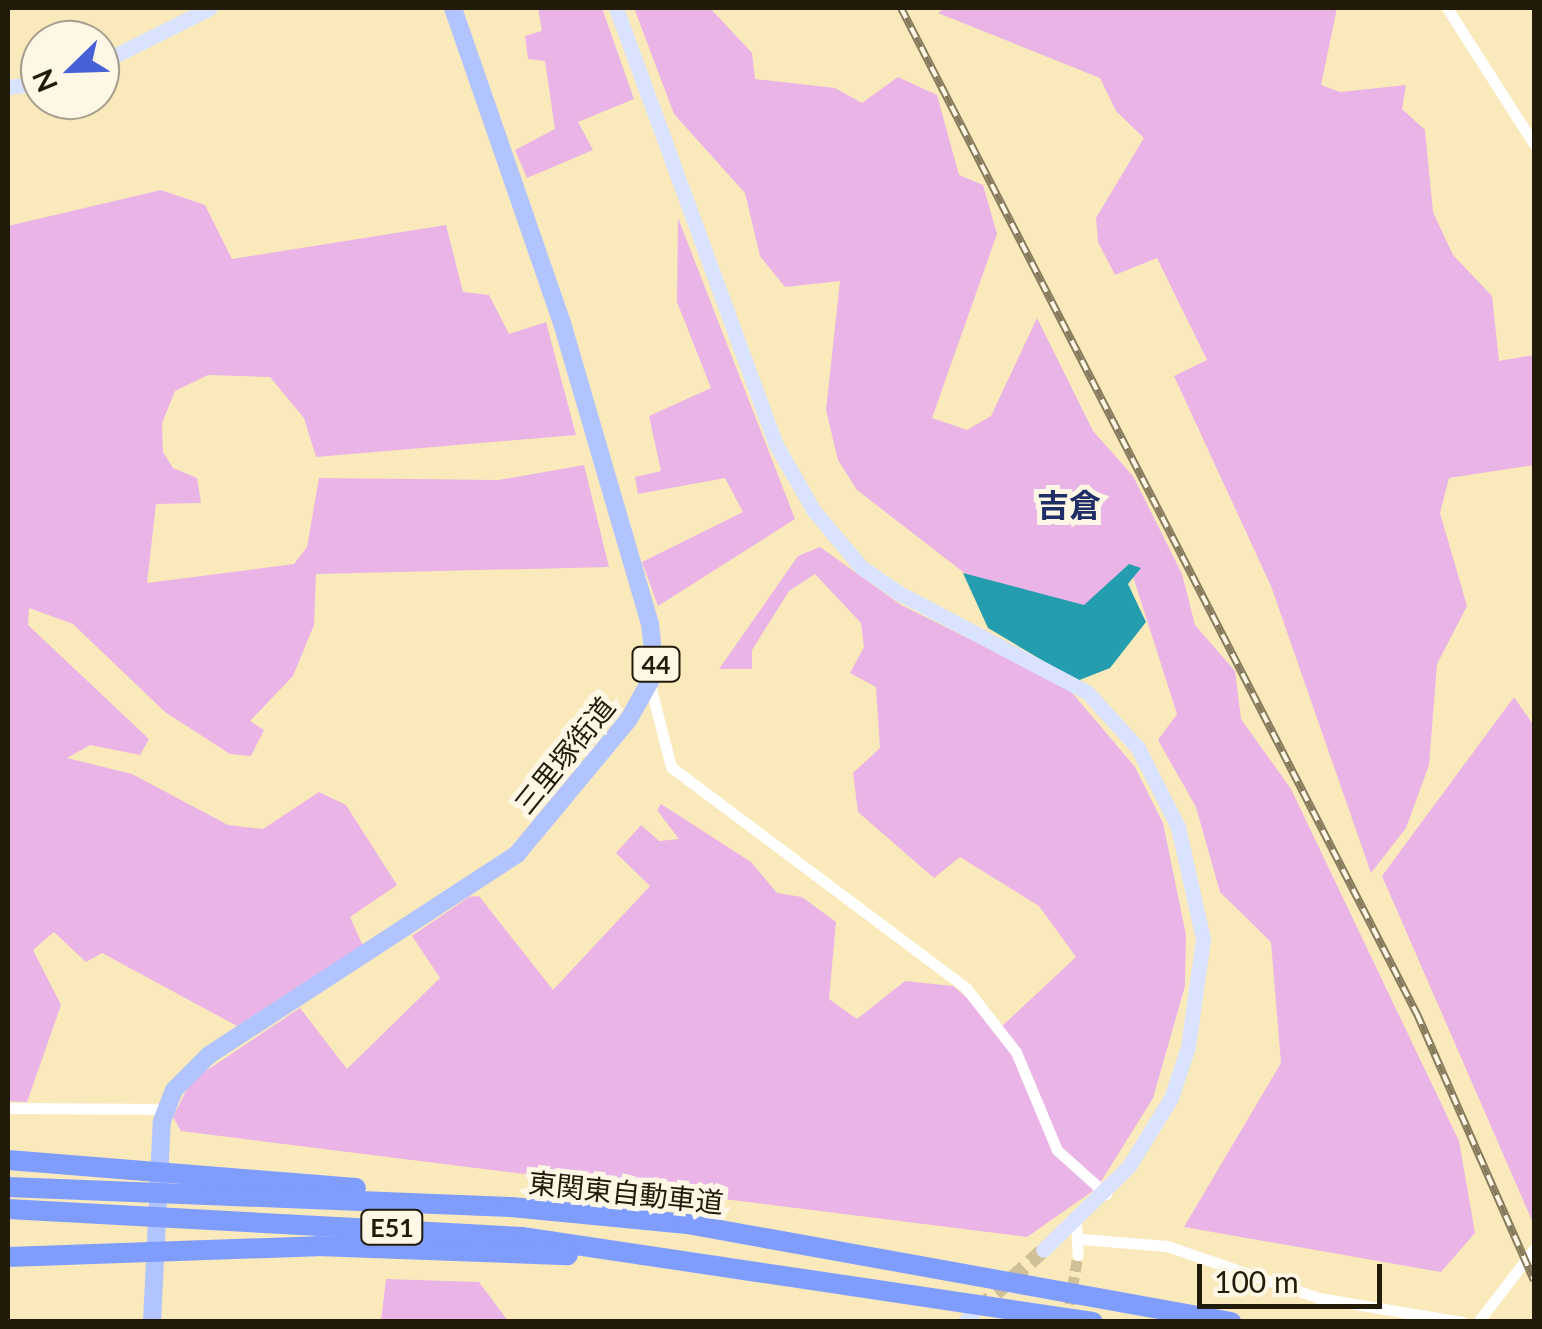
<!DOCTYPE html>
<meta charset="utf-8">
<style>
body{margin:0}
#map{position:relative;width:1542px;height:1329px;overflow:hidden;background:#fae9bb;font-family:Lato,"Noto Sans JP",sans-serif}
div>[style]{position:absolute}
.green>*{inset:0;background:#eab4e6}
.water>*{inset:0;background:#249dae}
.street-tunnel>*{height:11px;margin-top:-5.5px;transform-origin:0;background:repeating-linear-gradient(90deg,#cfc098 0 11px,transparent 0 16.5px)}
.secondary-tunnel>*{height:15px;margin-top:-7.5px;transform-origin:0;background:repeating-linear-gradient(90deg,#cfc098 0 15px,transparent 0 23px)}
.street>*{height:11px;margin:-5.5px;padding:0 5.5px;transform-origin:5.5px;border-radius:5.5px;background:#fff}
.secondary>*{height:15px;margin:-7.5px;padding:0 7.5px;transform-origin:7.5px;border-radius:7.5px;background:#d9e2ff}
.primary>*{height:18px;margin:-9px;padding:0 9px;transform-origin:9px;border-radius:9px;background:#b2c4fe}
.highway>*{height:20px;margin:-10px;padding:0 10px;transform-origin:10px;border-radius:10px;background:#7f9dfe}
.rail>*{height:8px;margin-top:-4px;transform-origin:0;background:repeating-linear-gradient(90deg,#fef7e5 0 11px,#877b5d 0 22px);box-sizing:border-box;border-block:2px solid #877b5d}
span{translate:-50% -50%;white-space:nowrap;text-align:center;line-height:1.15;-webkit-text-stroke:10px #fef7e5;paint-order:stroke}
.shield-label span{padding:2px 8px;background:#fef7e5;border:2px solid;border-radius:8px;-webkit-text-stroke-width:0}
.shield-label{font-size:25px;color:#221b0a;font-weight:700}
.street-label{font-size:28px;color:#221b0a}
.quarter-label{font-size:32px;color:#1f2e65;font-weight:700}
.frame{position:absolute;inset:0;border:10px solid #221b0a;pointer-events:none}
.north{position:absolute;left:20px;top:20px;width:100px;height:100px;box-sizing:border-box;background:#fef7e5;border:2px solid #a69f8d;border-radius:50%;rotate:247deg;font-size:28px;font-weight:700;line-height:40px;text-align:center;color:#221b0a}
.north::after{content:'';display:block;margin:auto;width:35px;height:45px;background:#4661d5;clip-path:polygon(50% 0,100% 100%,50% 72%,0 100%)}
.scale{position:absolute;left:1197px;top:1264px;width:185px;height:45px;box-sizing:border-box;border:5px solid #221b0a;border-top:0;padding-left:12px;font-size:30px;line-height:35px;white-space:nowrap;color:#221b0a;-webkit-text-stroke:8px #fef7e5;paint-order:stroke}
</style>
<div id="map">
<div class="green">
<div style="clip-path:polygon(538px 8px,602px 8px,634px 99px,578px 122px,593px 150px,527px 178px,515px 150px,555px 129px,545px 61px,528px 59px,525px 36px,542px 31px)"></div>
<div style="clip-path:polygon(634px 8px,710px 8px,752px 53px,755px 79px,835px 88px,862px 103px,898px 77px,937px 95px,959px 175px,983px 185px,997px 234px,932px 418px,967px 430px,991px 416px,1037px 318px,1093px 431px,1133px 476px,1182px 574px,1195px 625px,1235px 671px,1241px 719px,1291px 789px,1459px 1141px,1475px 1233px,1441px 1272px,1184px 1227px,1281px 1063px,1271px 942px,1220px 892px,1196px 807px,1158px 740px,1177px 714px,1129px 564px,1084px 606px,980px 585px,857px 490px,838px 460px,826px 410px,840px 281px,785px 287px,760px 256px,745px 193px,674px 114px)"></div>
<div style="clip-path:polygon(945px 8px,1337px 8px,1321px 85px,1340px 92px,1406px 85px,1402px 109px,1425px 130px,1433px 212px,1453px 255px,1492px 296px,1499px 361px,1534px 355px,1534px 465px,1449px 478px,1440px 513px,1467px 606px,1437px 664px,1429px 765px,1406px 828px,1371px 873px,1271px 586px,1174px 376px,1207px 360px,1157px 258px,1115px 275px,1098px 242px,1096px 218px,1144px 138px,1116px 111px,1100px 78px,938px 13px)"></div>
<div style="clip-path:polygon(161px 190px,205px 205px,232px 259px,446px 225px,463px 292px,489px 295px,509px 334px,546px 322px,576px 435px,316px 457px,304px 418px,270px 377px,208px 375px,175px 391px,162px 423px,163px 452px,173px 468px,197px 478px,201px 503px,156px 504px,147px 583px,294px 564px,307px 547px,319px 478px,499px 480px,584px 465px,609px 567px,316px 574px,314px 625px,293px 676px,250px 721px,264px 730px,251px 756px,230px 754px,165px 712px,73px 624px,29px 608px,28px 625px,149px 739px,140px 755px,90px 745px,67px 758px,132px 774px,228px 825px,263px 829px,319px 792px,346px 805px,397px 885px,350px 917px,363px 946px,237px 1026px,102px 953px,86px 962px,54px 932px,33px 950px,61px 1005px,27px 1102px,8px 1101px,8px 226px)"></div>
<div style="clip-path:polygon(678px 218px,795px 519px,658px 606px,642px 562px,743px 512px,725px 478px,638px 494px,635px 477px,661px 471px,649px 416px,711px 388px,677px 302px)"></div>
<div style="clip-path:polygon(820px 547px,901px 605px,1068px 688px,1135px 767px,1163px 823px,1186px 935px,1185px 986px,1153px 1098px,1097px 1188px,1027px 1237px,181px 1131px,173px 1117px,191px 1081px,300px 1008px,347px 1069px,440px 978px,412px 936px,469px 897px,479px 896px,553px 990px,650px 886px,616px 853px,641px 825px,659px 841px,679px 839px,657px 810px,661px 804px,751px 862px,777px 893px,802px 897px,836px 922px,829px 999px,857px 1019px,905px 981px,953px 986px,1001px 1027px,1076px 957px,1039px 906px,960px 857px,934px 878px,858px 812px,853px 773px,880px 748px,876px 687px,850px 673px,864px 647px,861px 623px,815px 574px,789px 591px,752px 650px,752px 669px,719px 669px,798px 556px)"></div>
<div style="clip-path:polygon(1514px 697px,1534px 726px,1534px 1225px,1382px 876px)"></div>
<div style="clip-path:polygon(386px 1279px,479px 1282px,508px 1321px,381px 1321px)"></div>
</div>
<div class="water">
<div style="clip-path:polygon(1129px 564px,1141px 568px,1128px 584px,1146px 622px,1110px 668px,1077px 681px,988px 628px,963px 573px,1084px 605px)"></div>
</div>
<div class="street-tunnel">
<div style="left:1067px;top:1320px;width:66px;rotate:-80.4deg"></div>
</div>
<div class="secondary-tunnel">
<div style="left:979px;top:1308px;width:86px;rotate:-42.2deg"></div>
</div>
<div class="street">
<div style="left:1447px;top:8px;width:161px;rotate:57.4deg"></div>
<div style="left:650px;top:685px;width:85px;rotate:75.6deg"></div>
<div style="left:671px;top:767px;width:369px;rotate:36.8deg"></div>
<div style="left:966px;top:988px;width:81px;rotate:52deg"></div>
<div style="left:1016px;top:1052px;width:106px;rotate:67.3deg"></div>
<div style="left:1057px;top:1150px;width:66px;rotate:41.9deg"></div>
<div style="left:8px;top:1108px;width:156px;rotate:0.4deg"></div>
<div style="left:1076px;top:1222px;width:33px;rotate:87deg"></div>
<div style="left:1081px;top:1239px;width:86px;rotate:4.7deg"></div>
<div style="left:1167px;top:1246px;width:161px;rotate:18.9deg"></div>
<div style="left:1319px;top:1298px;width:146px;rotate:9.5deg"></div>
<div style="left:1478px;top:1322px;width:92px;rotate:-52.5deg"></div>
</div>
<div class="secondary">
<div style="left:616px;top:8px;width:463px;rotate:69.9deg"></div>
<div style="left:775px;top:443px;width:78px;rotate:60.2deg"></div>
<div style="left:814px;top:511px;width:73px;rotate:50deg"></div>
<div style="left:861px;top:567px;width:46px;rotate:34.4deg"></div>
<div style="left:899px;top:593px;width:212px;rotate:27.8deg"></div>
<div style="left:1087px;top:692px;width:76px;rotate:47.7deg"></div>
<div style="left:1138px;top:748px;width:89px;rotate:63.1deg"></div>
<div style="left:1178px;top:827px;width:115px;rotate:77.4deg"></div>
<div style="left:1203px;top:939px;width:109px;rotate:97.9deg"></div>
<div style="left:1188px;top:1047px;width:54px;rotate:108.4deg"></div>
<div style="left:1171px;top:1098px;width:80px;rotate:121.7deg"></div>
<div style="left:1129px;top:1166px;width:120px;rotate:135.7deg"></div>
<div style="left:100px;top:63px;width:123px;rotate:-26.6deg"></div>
<div style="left:8px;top:87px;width:32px;rotate:-7deg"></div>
<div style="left:965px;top:1322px;width:11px;rotate:-49deg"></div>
</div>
<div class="primary">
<div style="left:152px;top:1322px;width:201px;rotate:-87.2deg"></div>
<div style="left:162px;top:1121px;width:33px;rotate:-69deg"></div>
<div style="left:174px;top:1090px;width:49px;rotate:-45deg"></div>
<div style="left:209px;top:1055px;width:368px;rotate:-33.1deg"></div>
<div style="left:517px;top:854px;width:175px;rotate:-50.3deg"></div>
<div style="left:629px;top:719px;width:54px;rotate:-61deg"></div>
<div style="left:655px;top:672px;width:48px;rotate:-95.9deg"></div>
<div style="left:650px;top:624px;width:314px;rotate:-106.3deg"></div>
<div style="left:562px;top:323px;width:333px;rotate:-109.1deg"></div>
</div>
<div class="highway">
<div style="left:8px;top:1160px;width:349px;rotate:4.6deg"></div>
<div style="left:8px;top:1187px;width:503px;rotate:2.28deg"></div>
<div style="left:511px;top:1207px;width:177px;rotate:5.5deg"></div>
<div style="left:687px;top:1224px;width:553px;rotate:10.21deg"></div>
<div style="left:8px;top:1209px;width:515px;rotate:3.12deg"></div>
<div style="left:522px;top:1237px;width:577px;rotate:8.47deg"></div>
<div style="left:8px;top:1257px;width:309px;rotate:-2deg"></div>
<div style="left:317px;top:1246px;width:251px;rotate:2.1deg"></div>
</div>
<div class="rail">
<div style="left:901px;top:8px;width:1131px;rotate:62.85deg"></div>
<div style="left:1417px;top:1014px;width:291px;rotate:66.3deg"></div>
</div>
<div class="shield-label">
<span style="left:656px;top:664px">44</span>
<span style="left:392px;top:1227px">E51</span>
</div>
<div class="street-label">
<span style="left:564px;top:755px;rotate:-51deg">三里塚街道</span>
<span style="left:626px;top:1192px;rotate:6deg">東関東自動車道</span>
</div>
<div class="quarter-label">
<span style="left:1069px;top:505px">吉倉</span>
</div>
<div class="frame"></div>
<div class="north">N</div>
<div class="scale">100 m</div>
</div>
